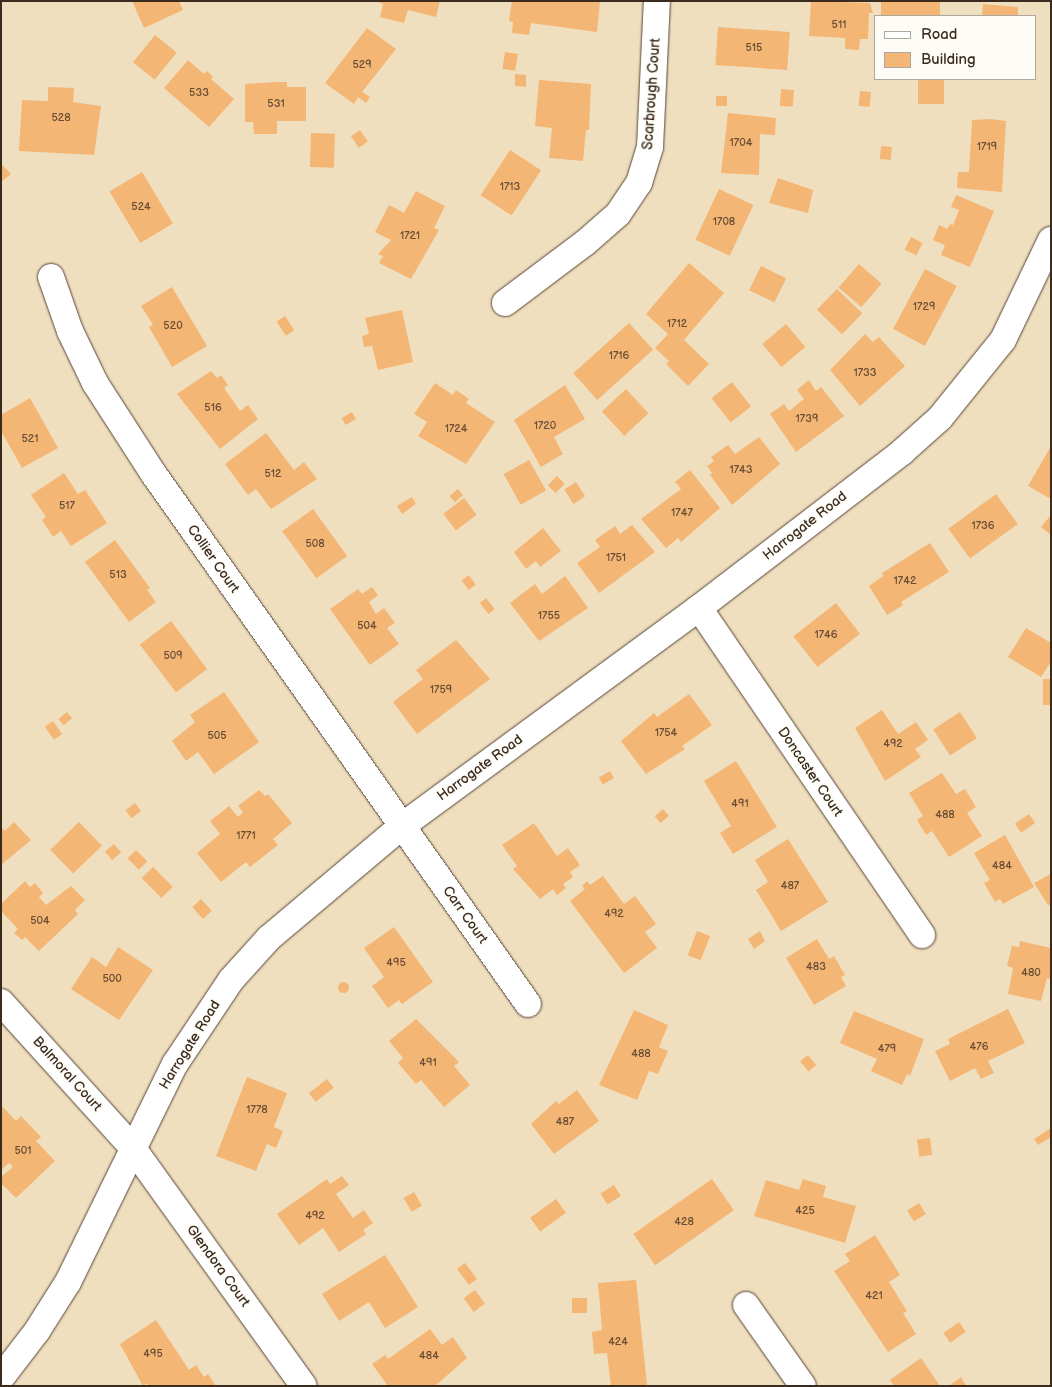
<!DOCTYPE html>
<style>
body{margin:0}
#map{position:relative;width:1052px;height:1387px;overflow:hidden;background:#f0dfbf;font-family:"Balsamiq Sans",sans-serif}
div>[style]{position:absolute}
.building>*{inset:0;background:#f3b675;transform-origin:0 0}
.round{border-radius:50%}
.roads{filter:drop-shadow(0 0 1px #564536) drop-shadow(0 0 1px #564536)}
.street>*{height:26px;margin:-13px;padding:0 13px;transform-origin:13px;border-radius:13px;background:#fff}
span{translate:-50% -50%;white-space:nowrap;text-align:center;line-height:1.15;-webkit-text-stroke:4px #fdfcf7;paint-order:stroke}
.number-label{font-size:11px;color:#694d34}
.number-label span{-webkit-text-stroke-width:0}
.street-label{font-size:14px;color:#3b2a1e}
.frame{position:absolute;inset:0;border:2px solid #3b2a1e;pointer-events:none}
.legend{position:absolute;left:874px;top:15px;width:162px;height:65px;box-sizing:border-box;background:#fdfcf7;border:1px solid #afa8a0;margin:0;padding:6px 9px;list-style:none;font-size:15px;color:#3b2a1e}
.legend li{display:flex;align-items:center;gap:10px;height:25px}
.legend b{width:25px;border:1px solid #afa8a0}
</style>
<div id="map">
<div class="building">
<div style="clip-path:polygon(132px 1px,179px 1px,183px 10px,144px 28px)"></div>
<div style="clip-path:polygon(375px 1px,440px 1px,436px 17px,408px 10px,404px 23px,380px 17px,383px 4px)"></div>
<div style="clip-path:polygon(512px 1px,600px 1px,597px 32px,531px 23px,529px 35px,512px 33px,513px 22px,509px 21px)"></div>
<div style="clip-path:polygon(811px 1px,870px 3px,873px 13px,869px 13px,868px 39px,860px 39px,859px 50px,845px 49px,845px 38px,809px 36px)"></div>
<div style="left:881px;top:1px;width:59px;height:15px"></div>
<div style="clip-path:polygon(983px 4px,1018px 7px,1018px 16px,982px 16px)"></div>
<div style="left:718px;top:27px;width:72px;height:38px;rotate:4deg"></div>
<div style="clip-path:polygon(367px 28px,396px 49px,362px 92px,370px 97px,366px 103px,358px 97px,354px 104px,325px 83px)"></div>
<div style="left:155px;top:35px;width:28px;height:35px;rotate:39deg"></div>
<div style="left:505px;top:52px;width:13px;height:17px;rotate:9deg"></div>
<div style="clip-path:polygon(188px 60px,204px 74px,207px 71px,213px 77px,211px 79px,234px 99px,209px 127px,164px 88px)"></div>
<div style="clip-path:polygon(515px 74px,526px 75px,526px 87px,515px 86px)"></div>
<div style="left:918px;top:79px;width:26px;height:25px"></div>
<div style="clip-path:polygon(539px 80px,591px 84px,589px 130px,586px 130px,583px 161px,549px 158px,552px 128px,535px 126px)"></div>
<div style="clip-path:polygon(276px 82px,287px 82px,287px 87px,306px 87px,306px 121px,277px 121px,277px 134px,254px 134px,253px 122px,245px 122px,245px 84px)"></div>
<div style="clip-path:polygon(48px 87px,74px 88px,73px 102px,101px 106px,94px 155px,19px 151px,22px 100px,48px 101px)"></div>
<div style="left:781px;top:89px;width:13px;height:17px;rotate:4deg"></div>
<div style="left:860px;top:91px;width:11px;height:15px;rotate:5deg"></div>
<div style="left:716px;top:96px;width:11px;height:10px"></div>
<div style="clip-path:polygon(728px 113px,776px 118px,775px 135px,760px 134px,759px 175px,721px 173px)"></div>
<div style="clip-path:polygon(990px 119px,1006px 121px,1002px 192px,957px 188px,958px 172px,969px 172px,972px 120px)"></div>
<div style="left:360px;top:130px;width:14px;height:11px;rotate:56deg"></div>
<div style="left:311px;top:133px;width:24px;height:34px;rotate:2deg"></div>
<div style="left:881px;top:146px;width:11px;height:13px;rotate:5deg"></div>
<div style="left:510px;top:150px;width:37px;height:54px;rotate:33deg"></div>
<div style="clip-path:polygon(1px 164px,11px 174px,1px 182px)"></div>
<div style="left:142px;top:172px;width:60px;height:38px;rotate:59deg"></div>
<div style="clip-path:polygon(778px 178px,813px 190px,808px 213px,769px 203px)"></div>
<div style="left:719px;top:189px;width:38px;height:56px;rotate:25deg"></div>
<div style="clip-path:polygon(416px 191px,445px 206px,434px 228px,439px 230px,411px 279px,379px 263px,383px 256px,378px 254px,391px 240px,375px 232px,389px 205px,404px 213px)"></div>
<div style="clip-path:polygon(956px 195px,994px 211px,970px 267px,941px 255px,945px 245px,933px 240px,939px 225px,947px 229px,950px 224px,953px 225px,959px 210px,951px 207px)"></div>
<div style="left:911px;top:237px;width:13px;height:14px;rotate:27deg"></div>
<div style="clip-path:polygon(689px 263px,724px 293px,684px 340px,709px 364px,688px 386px,666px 364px,669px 361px,655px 348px,668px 334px,646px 314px)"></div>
<div style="left:859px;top:264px;width:30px;height:31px;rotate:41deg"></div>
<div style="left:761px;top:266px;width:28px;height:27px;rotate:26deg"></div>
<div style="left:925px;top:269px;width:36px;height:68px;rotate:28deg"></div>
<div style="clip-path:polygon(172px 287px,207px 346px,172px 367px,149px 327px,153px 325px,141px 306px)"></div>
<div style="left:837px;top:289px;width:35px;height:29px;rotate:44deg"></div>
<div style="clip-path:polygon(402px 310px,413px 362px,378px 370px,372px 346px,364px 347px,362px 336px,369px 334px,365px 318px)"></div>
<div style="left:285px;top:316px;width:17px;height:10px;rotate:57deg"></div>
<div style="left:629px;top:323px;width:36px;height:75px;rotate:48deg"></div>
<div style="left:786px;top:324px;width:30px;height:31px;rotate:50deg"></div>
<div style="clip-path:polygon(865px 334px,873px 342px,879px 337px,905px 366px,860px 406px,830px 370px)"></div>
<div style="clip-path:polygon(211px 371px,217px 378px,221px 375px,228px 385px,224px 388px,240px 411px,248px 405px,258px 419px,220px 449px,177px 394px)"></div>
<div style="clip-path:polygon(809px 380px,816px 391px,821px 387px,844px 416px,796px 452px,770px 414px,784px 404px,789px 411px,804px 399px,797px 390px)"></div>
<div style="left:732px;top:382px;width:31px;height:26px;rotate:52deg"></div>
<div style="clip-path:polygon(435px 383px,453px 395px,456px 390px,469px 399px,466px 403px,495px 422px,466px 464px,418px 436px,427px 422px,414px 414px)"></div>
<div style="clip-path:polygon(565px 385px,585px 419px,554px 437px,563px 454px,541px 467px,514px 420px)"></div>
<div style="left:626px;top:389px;width:33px;height:33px;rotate:47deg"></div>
<div style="clip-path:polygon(30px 398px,58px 448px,22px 468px,1px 431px,1px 415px)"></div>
<div style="left:352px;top:412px;width:8px;height:12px;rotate:60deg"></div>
<div style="clip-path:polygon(266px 433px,294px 470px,304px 462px,317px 479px,271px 509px,256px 489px,248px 495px,225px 464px)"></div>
<div style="clip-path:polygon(759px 437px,780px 464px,732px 505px,710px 475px,712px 473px,707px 466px,714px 461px,711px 457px,728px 445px,735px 454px)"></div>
<div style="clip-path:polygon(1051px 446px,1051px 499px,1028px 486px)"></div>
<div style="left:529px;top:460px;width:35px;height:29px;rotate:61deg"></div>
<div style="clip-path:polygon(690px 470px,720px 508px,681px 542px,678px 538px,666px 548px,641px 519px,681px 489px,675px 482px)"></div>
<div style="clip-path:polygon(64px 473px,78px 494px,85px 490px,107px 523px,71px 546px,61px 531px,53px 537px,42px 520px,46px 517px,31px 495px)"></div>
<div style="left:557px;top:476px;width:11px;height:13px;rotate:45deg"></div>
<div style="left:576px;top:482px;width:17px;height:14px;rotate:57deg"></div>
<div style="left:458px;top:489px;width:8px;height:11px;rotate:50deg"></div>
<div style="left:996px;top:494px;width:37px;height:59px;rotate:54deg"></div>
<div style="clip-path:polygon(412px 497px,416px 504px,402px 514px,397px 506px)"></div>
<div style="left:464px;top:498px;width:21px;height:26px;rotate:53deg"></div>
<div style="left:313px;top:509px;width:58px;height:38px;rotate:54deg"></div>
<div style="clip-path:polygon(1051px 515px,1051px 535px,1041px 527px)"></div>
<div style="clip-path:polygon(632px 525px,655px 552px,599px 593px,577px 563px,600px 547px,595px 540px,615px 526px,620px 534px)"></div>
<div style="clip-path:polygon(543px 528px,561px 551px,540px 567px,536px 561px,526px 569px,514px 552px)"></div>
<div style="clip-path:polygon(115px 540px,150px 588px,147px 590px,156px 602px,129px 622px,85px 562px)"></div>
<div style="clip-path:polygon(930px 543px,949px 572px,901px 602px,903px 605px,887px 615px,869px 586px,883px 576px,882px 573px)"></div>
<div style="left:469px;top:575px;width:12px;height:9px;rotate:55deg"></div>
<div style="clip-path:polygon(565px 576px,588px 608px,539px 641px,510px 603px,535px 584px,542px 594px)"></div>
<div style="clip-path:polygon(372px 587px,378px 595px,369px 602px,376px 614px,384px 608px,395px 623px,387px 628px,399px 644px,370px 665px,330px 609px,358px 589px,362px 594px)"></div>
<div style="left:486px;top:598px;width:14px;height:8px;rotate:51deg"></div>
<div style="left:836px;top:603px;width:39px;height:54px;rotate:52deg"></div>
<div style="left:171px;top:621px;width:60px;height:39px;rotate:53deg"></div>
<div style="clip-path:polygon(1026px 628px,1051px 643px,1051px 662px,1041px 677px,1008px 657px)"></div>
<div style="clip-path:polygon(456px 640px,490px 679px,417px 734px,393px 702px,423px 679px,416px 670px)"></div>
<div style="left:1043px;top:679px;width:8px;height:26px"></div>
<div style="clip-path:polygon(224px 692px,259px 742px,214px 774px,198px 752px,186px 761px,172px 741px,195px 722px,190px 715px)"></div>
<div style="clip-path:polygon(689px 694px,712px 725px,682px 746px,685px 749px,646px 774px,621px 741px,654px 713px,657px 717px)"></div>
<div style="clip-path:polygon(882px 710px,898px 734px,916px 722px,928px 740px,915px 749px,921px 757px,885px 781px,855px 728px)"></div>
<div style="left:67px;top:712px;width:8px;height:11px;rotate:50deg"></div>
<div style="left:960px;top:712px;width:31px;height:32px;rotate:57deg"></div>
<div style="left:53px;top:721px;width:16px;height:10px;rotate:55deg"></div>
<div style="clip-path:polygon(736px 761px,777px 827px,733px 854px,720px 833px,731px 826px,704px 781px)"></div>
<div style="left:610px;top:771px;width:8px;height:13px;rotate:60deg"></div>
<div style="clip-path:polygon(942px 773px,956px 794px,965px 789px,976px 807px,967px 813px,982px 836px,949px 857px,932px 831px,926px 835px,917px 820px,923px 816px,909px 793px)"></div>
<div style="clip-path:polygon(259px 790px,265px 796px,268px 794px,292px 823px,273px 839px,278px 845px,250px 867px,246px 862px,221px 882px,197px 853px,220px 834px,210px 821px,229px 806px,238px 817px,243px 812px,238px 806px)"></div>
<div style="left:135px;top:803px;width:10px;height:12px;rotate:53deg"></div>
<div style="left:663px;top:809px;width:9px;height:11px;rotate:49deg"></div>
<div style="left:1029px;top:814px;width:11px;height:17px;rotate:56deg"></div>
<div style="clip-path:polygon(14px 822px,31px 840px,1px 865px,1px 827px,5px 831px)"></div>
<div style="left:79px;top:822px;width:33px;height:40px;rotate:46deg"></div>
<div style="clip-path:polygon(534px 823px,557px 856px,568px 848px,580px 865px,570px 872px,573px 877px,563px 884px,566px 888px,557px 895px,553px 889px,540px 899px,513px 869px,517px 866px,502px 845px)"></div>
<div style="clip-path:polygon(1005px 835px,1034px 887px,1003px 904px,1000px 899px,995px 902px,984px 883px,990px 880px,974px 853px)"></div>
<div style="clip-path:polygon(788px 839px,828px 902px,781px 931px,756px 890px,768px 882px,755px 860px)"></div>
<div style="left:114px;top:844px;width:11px;height:12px;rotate:49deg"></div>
<div style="left:136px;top:850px;width:16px;height:12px;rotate:45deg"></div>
<div style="left:153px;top:867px;width:28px;height:16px;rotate:45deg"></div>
<div style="clip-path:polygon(1051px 874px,1051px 904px,1048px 905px,1034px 883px)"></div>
<div style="clip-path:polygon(603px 876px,624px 904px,635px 896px,656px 924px,645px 932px,657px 948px,624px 973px,570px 901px,585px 889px,582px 886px,587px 881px,590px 885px)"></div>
<div style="clip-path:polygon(25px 881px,30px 887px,35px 883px,43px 893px,39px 897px,46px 905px,71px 886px,85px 900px,75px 910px,78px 914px,39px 951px,25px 937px,22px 940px,14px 933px,18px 929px,1px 911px,1px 904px)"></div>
<div style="left:201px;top:899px;width:16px;height:12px;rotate:47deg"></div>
<div style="clip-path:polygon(394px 927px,433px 982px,402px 1004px,399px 1000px,388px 1008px,372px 986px,384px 977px,364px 948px)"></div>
<div style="left:697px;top:931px;width:14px;height:26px;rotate:21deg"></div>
<div style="clip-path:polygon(760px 931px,765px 941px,754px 949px,748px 939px)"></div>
<div style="clip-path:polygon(817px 939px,829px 959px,834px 956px,845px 975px,841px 977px,846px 986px,814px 1005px,786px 958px)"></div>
<div style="clip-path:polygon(1020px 941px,1051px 948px,1051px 979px,1047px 978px,1041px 1001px,1008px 994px,1013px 968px,1007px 966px,1012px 946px,1019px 947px)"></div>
<div style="clip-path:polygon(118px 947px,153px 970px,119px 1020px,71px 989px,92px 957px,106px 967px)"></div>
<div class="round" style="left:337.5px;top:981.5px;width:11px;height:11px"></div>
<div style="clip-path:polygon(1008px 1009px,1025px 1043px,988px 1061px,994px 1073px,981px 1079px,975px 1068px,950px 1081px,935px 1051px,950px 1044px,948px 1039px)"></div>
<div style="clip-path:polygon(634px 1010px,668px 1025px,659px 1047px,668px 1051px,658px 1074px,649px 1071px,637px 1100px,599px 1085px)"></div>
<div style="clip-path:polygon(854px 1011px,924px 1039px,910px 1076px,907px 1074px,902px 1085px,871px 1071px,877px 1059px,840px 1043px)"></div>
<div style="clip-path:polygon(416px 1019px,459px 1062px,454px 1066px,470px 1085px,444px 1107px,421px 1080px,416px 1084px,398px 1063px,403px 1058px,389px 1041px)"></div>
<div style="left:808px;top:1055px;width:13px;height:10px;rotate:51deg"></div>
<div style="clip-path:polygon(247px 1077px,287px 1093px,274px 1127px,283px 1131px,276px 1148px,267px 1144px,256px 1171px,216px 1156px)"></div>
<div style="left:327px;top:1079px;width:11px;height:23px;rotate:52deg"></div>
<div style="clip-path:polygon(577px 1090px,599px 1121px,554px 1154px,531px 1124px,556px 1101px,559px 1104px)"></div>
<div style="clip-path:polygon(1px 1105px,16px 1121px,21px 1116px,41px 1137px,36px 1141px,55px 1161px,16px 1198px,1px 1183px,1px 1177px,13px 1167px,9px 1163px,1px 1170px)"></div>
<div style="clip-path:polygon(1051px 1128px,1051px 1137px,1038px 1145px,1034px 1139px)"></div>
<div style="left:930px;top:1138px;width:17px;height:13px;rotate:83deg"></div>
<div style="clip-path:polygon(342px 1176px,349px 1185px,336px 1194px,353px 1218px,364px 1210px,373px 1223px,363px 1230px,366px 1234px,339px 1252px,323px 1228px,299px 1245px,277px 1214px,327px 1179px,330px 1184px)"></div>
<div style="left:712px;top:1179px;width:38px;height:96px;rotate:55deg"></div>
<div style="clip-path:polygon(803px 1179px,826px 1186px,823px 1197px,856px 1206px,845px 1243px,754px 1216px,766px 1180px,799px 1190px)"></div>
<div style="left:614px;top:1185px;width:13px;height:16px;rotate:58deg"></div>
<div style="left:414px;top:1192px;width:16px;height:12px;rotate:60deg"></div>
<div style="left:556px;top:1199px;width:17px;height:32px;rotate:54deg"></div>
<div style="left:919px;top:1203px;width:13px;height:14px;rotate:58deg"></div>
<div style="clip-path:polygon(875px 1235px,900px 1275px,889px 1282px,907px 1311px,903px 1313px,916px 1334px,888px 1352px,834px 1271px,850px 1261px,845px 1254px)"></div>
<div style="clip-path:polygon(385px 1255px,418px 1307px,385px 1328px,369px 1302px,339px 1321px,322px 1294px)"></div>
<div style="left:465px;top:1263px;width:20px;height:10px;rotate:53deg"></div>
<div style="clip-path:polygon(636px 1280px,647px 1385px,611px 1386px,607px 1353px,594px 1354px,592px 1332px,602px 1330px,598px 1283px)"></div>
<div style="left:475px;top:1290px;width:17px;height:14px;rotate:54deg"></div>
<div style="left:572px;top:1298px;width:15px;height:15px"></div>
<div style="clip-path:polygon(156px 1320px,189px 1370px,196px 1365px,204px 1377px,208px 1374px,216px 1386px,149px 1386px,147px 1383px,143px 1386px,120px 1344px)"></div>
<div style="left:959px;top:1322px;width:12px;height:19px;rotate:55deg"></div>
<div style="clip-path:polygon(430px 1329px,442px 1345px,453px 1337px,467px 1358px,435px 1386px,388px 1386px,372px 1364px,385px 1355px,388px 1359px)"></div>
<div style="clip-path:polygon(921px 1358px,940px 1386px,894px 1386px,890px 1380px)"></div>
<div style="clip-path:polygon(961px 1377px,966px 1386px,949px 1386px)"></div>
</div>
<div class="roads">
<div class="street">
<div style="left:51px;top:277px;width:57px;rotate:70.6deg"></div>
<div style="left:70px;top:331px;width:58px;rotate:64.3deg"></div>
<div style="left:95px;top:383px;width:107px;rotate:57.2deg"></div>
<div style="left:153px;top:473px;width:650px;rotate:54.77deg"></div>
<div style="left:505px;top:303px;width:100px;rotate:-36.9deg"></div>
<div style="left:585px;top:243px;width:44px;rotate:-41.3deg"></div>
<div style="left:618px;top:214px;width:37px;rotate:-56deg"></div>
<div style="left:639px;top:183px;width:38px;rotate:-73deg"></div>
<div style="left:650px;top:147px;width:146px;rotate:-87.3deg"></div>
<div style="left:699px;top:608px;width:396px;rotate:55.7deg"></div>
<div style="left:1px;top:1002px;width:195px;rotate:47.9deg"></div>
<div style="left:132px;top:1147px;width:294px;rotate:54.3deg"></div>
<div style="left:746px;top:1305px;width:99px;rotate:54.9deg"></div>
<div style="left:1px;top:1378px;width:59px;rotate:-52.5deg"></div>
<div style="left:37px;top:1331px;width:58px;rotate:-57.7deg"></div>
<div style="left:68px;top:1282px;width:243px;rotate:-63.9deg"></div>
<div style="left:175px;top:1064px;width:101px;rotate:-56.3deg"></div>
<div style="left:231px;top:980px;width:57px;rotate:-47.9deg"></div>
<div style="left:269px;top:938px;width:174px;rotate:-40.1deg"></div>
<div style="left:402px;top:826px;width:368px;rotate:-36.3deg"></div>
<div style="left:699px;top:608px;width:256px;rotate:-37.5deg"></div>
<div style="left:902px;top:452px;width:51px;rotate:-41.8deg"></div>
<div style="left:940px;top:418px;width:100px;rotate:-51.1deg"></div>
<div style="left:1003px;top:340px;width:111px;rotate:-64.4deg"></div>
</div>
</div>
<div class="number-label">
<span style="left:839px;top:25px">511</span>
<span style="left:754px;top:48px">515</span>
<span style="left:362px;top:65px">529</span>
<span style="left:199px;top:93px">533</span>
<span style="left:276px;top:104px">531</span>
<span style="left:61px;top:118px">528</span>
<span style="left:741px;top:143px">1704</span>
<span style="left:987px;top:147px">1719</span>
<span style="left:510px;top:187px">1713</span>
<span style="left:141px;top:207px">524</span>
<span style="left:724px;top:222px">1708</span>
<span style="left:410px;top:236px">1721</span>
<span style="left:924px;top:307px">1729</span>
<span style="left:677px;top:324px">1712</span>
<span style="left:173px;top:326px">520</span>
<span style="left:619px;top:356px">1716</span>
<span style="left:865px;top:373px">1733</span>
<span style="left:213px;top:408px">516</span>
<span style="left:807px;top:419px">1739</span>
<span style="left:545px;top:426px">1720</span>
<span style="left:456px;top:429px">1724</span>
<span style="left:30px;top:439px">521</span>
<span style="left:741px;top:470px">1743</span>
<span style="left:273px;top:474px">512</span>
<span style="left:67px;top:506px">517</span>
<span style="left:682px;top:513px">1747</span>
<span style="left:983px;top:526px">1736</span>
<span style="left:315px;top:544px">508</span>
<span style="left:616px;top:558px">1751</span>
<span style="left:118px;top:575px">513</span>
<span style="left:905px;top:581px">1742</span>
<span style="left:549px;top:616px">1755</span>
<span style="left:367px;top:626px">504</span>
<span style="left:826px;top:635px">1746</span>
<span style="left:173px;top:656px">509</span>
<span style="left:441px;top:690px">1759</span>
<span style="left:666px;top:733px">1754</span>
<span style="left:217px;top:736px">505</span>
<span style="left:893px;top:744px">492</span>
<span style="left:740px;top:804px">491</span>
<span style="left:945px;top:815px">488</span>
<span style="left:246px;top:836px">1771</span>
<span style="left:1002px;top:866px">484</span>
<span style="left:790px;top:886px">487</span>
<span style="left:614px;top:914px">492</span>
<span style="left:40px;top:921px">504</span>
<span style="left:396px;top:963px">495</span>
<span style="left:816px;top:967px">483</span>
<span style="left:1031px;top:973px">480</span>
<span style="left:112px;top:979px">500</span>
<span style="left:979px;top:1047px">476</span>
<span style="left:887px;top:1049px">479</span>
<span style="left:641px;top:1054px">488</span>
<span style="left:428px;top:1063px">491</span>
<span style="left:257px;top:1110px">1778</span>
<span style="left:565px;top:1122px">487</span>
<span style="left:23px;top:1151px">501</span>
<span style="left:805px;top:1211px">425</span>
<span style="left:315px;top:1216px">492</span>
<span style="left:684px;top:1222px">428</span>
<span style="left:874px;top:1296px">421</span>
<span style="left:618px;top:1342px">424</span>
<span style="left:153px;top:1354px">495</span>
<span style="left:429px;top:1356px">484</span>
</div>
<div class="street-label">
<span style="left:652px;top:94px;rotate:-86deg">Scarbrough Court</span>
<span style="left:805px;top:526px;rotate:-38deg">Harrogate Road</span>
<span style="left:213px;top:559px;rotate:55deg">Collier Court</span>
<span style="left:480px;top:768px;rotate:-36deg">Harrogate Road</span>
<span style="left:810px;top:772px;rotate:56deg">Doncaster Court</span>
<span style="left:465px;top:915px;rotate:55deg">Carr Court</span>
<span style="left:190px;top:1045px;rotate:-58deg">Harrogate Road</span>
<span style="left:67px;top:1074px;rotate:48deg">Balmoral Court</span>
<span style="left:218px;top:1266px;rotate:54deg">Glendora Court</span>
</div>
<div class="frame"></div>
<ul class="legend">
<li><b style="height:6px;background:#fff"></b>Road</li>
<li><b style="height:14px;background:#f3b675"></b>Building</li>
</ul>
</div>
